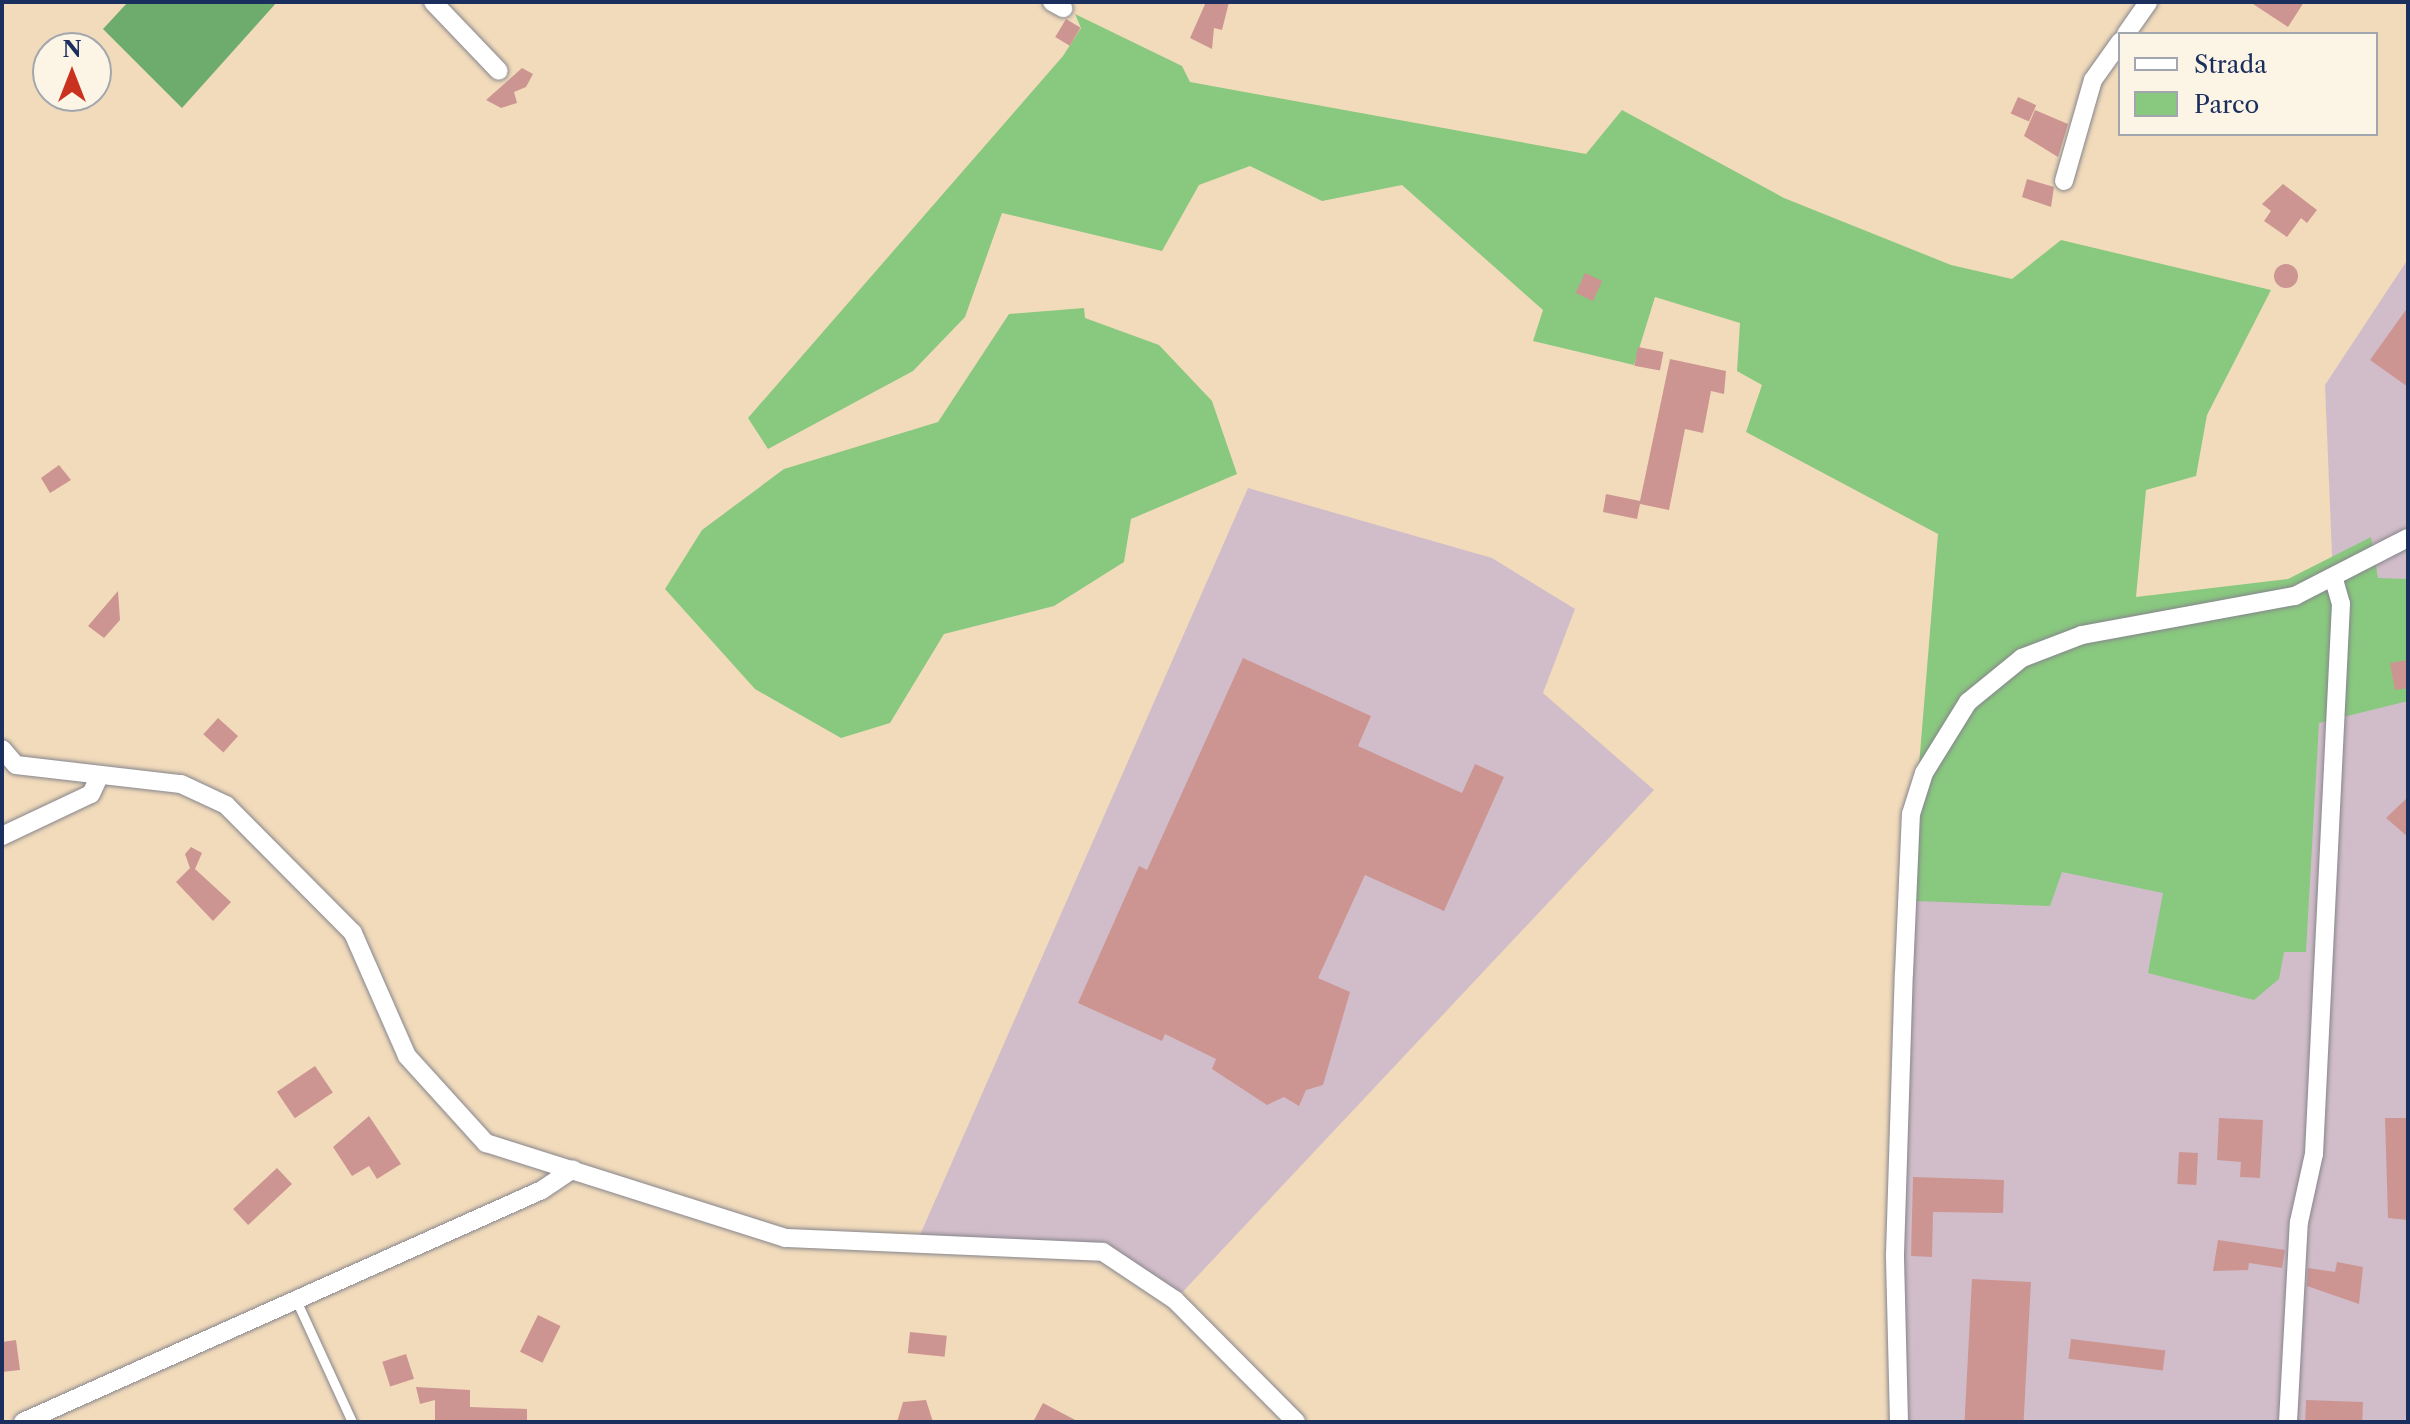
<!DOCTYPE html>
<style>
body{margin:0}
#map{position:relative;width:2410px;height:1424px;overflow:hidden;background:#f2dbbb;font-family:"Libre Caslon Text",serif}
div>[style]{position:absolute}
.industrial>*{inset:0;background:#d1bdc9}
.green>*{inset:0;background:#89c87f}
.forest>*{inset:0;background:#6eac6e}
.building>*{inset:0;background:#cc9592;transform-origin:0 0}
.round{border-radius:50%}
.roads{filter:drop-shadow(0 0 2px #86858c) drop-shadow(0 0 2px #86858c)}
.lane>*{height:9px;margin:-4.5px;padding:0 4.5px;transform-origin:4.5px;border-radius:4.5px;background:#fff}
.street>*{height:18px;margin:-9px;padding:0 9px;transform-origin:9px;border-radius:9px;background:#fff}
span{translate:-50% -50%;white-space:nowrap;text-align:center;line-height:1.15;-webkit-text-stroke:7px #fcf5e5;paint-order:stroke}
.frame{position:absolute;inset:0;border:4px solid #1b2f5e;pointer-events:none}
.legend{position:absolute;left:2118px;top:32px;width:260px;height:104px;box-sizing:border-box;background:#fcf5e5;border:2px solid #a2a6af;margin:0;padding:10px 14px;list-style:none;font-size:24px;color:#1b2f5e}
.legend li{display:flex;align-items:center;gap:16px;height:40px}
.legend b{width:40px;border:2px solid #a2a6af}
.north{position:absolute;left:32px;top:32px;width:80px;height:80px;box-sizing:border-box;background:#fcf5e5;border:2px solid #a2a6af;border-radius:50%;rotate:0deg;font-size:22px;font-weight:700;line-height:32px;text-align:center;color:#1b2f5e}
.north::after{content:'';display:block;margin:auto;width:28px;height:36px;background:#c8321e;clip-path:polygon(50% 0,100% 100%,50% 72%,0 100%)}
</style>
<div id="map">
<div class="industrial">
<div style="clip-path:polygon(2408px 259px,2408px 1422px,1899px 1422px,1911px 814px,2333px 579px,2325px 385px)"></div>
<div style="clip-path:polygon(1248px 488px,1492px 558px,1575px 609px,1543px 693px,1654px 790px,1175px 1300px,1103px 1252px,916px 1244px)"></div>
</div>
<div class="green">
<div style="clip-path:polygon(1075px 14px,1182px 66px,1190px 82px,1586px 154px,1622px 110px,1784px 198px,1951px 265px,2012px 279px,2061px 240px,2271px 290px,2207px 415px,2196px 476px,2146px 490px,2136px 597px,2288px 579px,2371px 537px,2378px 578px,2408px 579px,2408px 701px,2319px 723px,2306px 952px,2284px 952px,2279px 979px,2254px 1000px,2148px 973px,2163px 893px,2062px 872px,2050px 906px,1917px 901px,1907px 912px,1938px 534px,1746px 432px,1762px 385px,1737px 371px,1740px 323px,1655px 297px,1634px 365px,1533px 341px,1543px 310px,1402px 185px,1322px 201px,1250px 166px,1199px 185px,1162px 251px,1002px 213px,965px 317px,913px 371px,768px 449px,748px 418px,1063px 56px,1081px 28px)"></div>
<div style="clip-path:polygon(1084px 308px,1085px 318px,1159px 345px,1212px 401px,1237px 474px,1131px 519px,1124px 562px,1054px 606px,944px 634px,890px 723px,841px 738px,755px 689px,665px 589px,702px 530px,784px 469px,938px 422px,1009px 314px)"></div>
</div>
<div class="forest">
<div style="clip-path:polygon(128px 2px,277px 2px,182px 108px,103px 29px)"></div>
</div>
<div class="building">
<div style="clip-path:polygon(1206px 2px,1229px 2px,1222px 30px,1214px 28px,1212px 49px,1190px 38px)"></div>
<div style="clip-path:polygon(2250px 2px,2304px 2px,2288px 27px)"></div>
<div style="left:1066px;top:19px;width:17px;height:21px;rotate:31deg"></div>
<div style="clip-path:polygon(522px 68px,533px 74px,526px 87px,514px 92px,517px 103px,501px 108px,486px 100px)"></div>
<div style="left:2018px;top:97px;width:20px;height:18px;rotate:24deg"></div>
<div style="clip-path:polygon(2035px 110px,2068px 124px,2058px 157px,2024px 136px)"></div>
<div style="clip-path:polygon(2027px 179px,2054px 187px,2051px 207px,2022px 197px)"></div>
<div style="clip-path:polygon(2283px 184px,2317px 210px,2307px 223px,2301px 218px,2287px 237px,2264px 221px,2271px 211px,2262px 204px)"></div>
<div class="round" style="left:2274px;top:264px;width:24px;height:24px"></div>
<div style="left:1585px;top:273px;width:19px;height:22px;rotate:25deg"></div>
<div style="clip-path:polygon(2408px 307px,2408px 387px,2370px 360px)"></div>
<div style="left:1638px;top:347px;width:26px;height:19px;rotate:11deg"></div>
<div style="clip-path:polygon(1670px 359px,1726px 371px,1724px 394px,1711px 391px,1703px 433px,1685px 429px,1669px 510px,1640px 504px,1637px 519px,1603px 512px,1606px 494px,1640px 501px)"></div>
<div style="clip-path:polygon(59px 465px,71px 480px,50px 493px,41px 478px)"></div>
<div style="clip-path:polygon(118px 591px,120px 620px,104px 638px,88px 626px)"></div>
<div style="clip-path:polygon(1243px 658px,1371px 716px,1358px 746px,1462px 793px,1475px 764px,1504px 777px,1444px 911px,1365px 875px,1318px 978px,1350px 992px,1323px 1085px,1306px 1090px,1299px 1106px,1284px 1097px,1267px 1105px,1212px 1069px,1216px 1059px,1165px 1034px,1162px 1041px,1078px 1003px,1139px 866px,1147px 870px)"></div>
<div style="clip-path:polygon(2408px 660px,2408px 688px,2395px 690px,2390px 663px)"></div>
<div style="left:218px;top:718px;width:27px;height:22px;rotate:42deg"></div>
<div style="clip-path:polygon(2408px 797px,2408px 837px,2386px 818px)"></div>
<div style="clip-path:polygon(191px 847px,202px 853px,195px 869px,231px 902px,213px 921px,176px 882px,190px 868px,185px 854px)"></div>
<div style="left:315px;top:1066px;width:32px;height:46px;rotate:56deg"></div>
<div style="clip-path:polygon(369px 1116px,401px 1164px,377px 1179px,369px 1166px,352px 1176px,333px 1147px)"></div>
<div style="clip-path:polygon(2219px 1118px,2263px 1120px,2260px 1178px,2240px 1177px,2241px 1162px,2217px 1160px)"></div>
<div style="clip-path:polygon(2385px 1118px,2408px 1118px,2408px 1220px,2388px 1218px)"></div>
<div style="left:2179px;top:1152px;width:19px;height:32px;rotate:3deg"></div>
<div style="left:277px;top:1168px;width:22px;height:60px;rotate:47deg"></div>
<div style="clip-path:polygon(1913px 1177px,2004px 1180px,2003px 1213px,1933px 1212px,1932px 1257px,1911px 1256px)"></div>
<div style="clip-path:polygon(2218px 1240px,2285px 1250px,2282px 1268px,2249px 1263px,2248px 1270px,2213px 1271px)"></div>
<div style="clip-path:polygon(2337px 1262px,2363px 1267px,2359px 1304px,2307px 1286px,2308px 1268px,2335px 1272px)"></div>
<div style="left:1972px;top:1279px;width:59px;height:143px;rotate:3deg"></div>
<div style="left:538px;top:1315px;width:25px;height:41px;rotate:26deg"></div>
<div style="left:910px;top:1332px;width:37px;height:21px;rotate:6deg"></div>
<div style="left:2071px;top:1339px;width:95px;height:20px;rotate:7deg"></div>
<div style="clip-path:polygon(16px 1340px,20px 1370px,2px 1372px,2px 1342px)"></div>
<div style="left:406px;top:1354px;width:26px;height:25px;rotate:72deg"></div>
<div style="clip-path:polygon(416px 1387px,470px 1390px,470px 1407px,527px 1409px,527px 1422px,435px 1422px,435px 1400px,420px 1404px)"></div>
<div style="clip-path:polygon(926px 1400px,933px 1422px,897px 1422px,903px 1402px)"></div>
<div style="left:2306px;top:1400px;width:57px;height:22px;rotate:2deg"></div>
<div style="clip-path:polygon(1043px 1403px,1079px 1422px,1033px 1422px)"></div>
</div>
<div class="roads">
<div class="lane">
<div style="left:296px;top:1300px;width:134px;rotate:65.3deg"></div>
</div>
<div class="street">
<div style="left:433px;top:2px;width:95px;rotate:46.3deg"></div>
<div style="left:1052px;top:2px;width:13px;rotate:29deg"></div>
<div style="left:2126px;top:34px;width:39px;rotate:-55deg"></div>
<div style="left:2064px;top:181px;width:105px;rotate:-74deg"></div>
<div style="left:2093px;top:80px;width:47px;rotate:-54.6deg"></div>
<div style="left:2px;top:749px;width:21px;rotate:49deg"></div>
<div style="left:16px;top:765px;width:166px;rotate:6.6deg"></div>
<div style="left:181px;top:784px;width:50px;rotate:25deg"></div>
<div style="left:226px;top:805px;width:180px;rotate:45.2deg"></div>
<div style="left:353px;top:933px;width:134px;rotate:66.3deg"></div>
<div style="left:407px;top:1056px;width:118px;rotate:47.8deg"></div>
<div style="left:486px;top:1143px;width:314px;rotate:17.6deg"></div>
<div style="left:785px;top:1238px;width:318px;rotate:2.5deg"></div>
<div style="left:1103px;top:1252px;width:87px;rotate:33.7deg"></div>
<div style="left:1175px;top:1300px;width:172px;rotate:45.2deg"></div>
<div style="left:2px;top:836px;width:98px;rotate:-25.3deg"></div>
<div style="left:91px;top:794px;width:21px;rotate:-65deg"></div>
<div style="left:23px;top:1422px;width:568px;rotate:-24.09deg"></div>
<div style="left:542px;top:1190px;width:37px;rotate:-34deg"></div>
<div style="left:1899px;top:1422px;width:168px;rotate:-91.4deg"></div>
<div style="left:1895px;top:1254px;width:281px;rotate:-88.2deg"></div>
<div style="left:1904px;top:973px;width:159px;rotate:-87.5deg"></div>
<div style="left:1911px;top:814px;width:43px;rotate:-72.4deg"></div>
<div style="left:1924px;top:773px;width:84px;rotate:-58.2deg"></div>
<div style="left:1968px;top:702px;width:70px;rotate:-39.2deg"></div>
<div style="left:2022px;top:658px;width:64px;rotate:-21deg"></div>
<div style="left:2082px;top:635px;width:217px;rotate:-10.4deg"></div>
<div style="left:2295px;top:596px;width:127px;rotate:-27.2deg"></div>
<div style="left:2288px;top:1422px;width:200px;rotate:-86.9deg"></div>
<div style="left:2299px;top:1222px;width:70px;rotate:-77.6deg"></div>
<div style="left:2314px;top:1154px;width:551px;rotate:-87.19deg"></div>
<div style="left:2341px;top:604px;width:26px;rotate:-106deg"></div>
</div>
</div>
<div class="frame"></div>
<ul class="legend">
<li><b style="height:10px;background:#fff"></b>Strada</li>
<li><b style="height:22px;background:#89c87f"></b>Parco</li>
</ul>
<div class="north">N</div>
</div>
